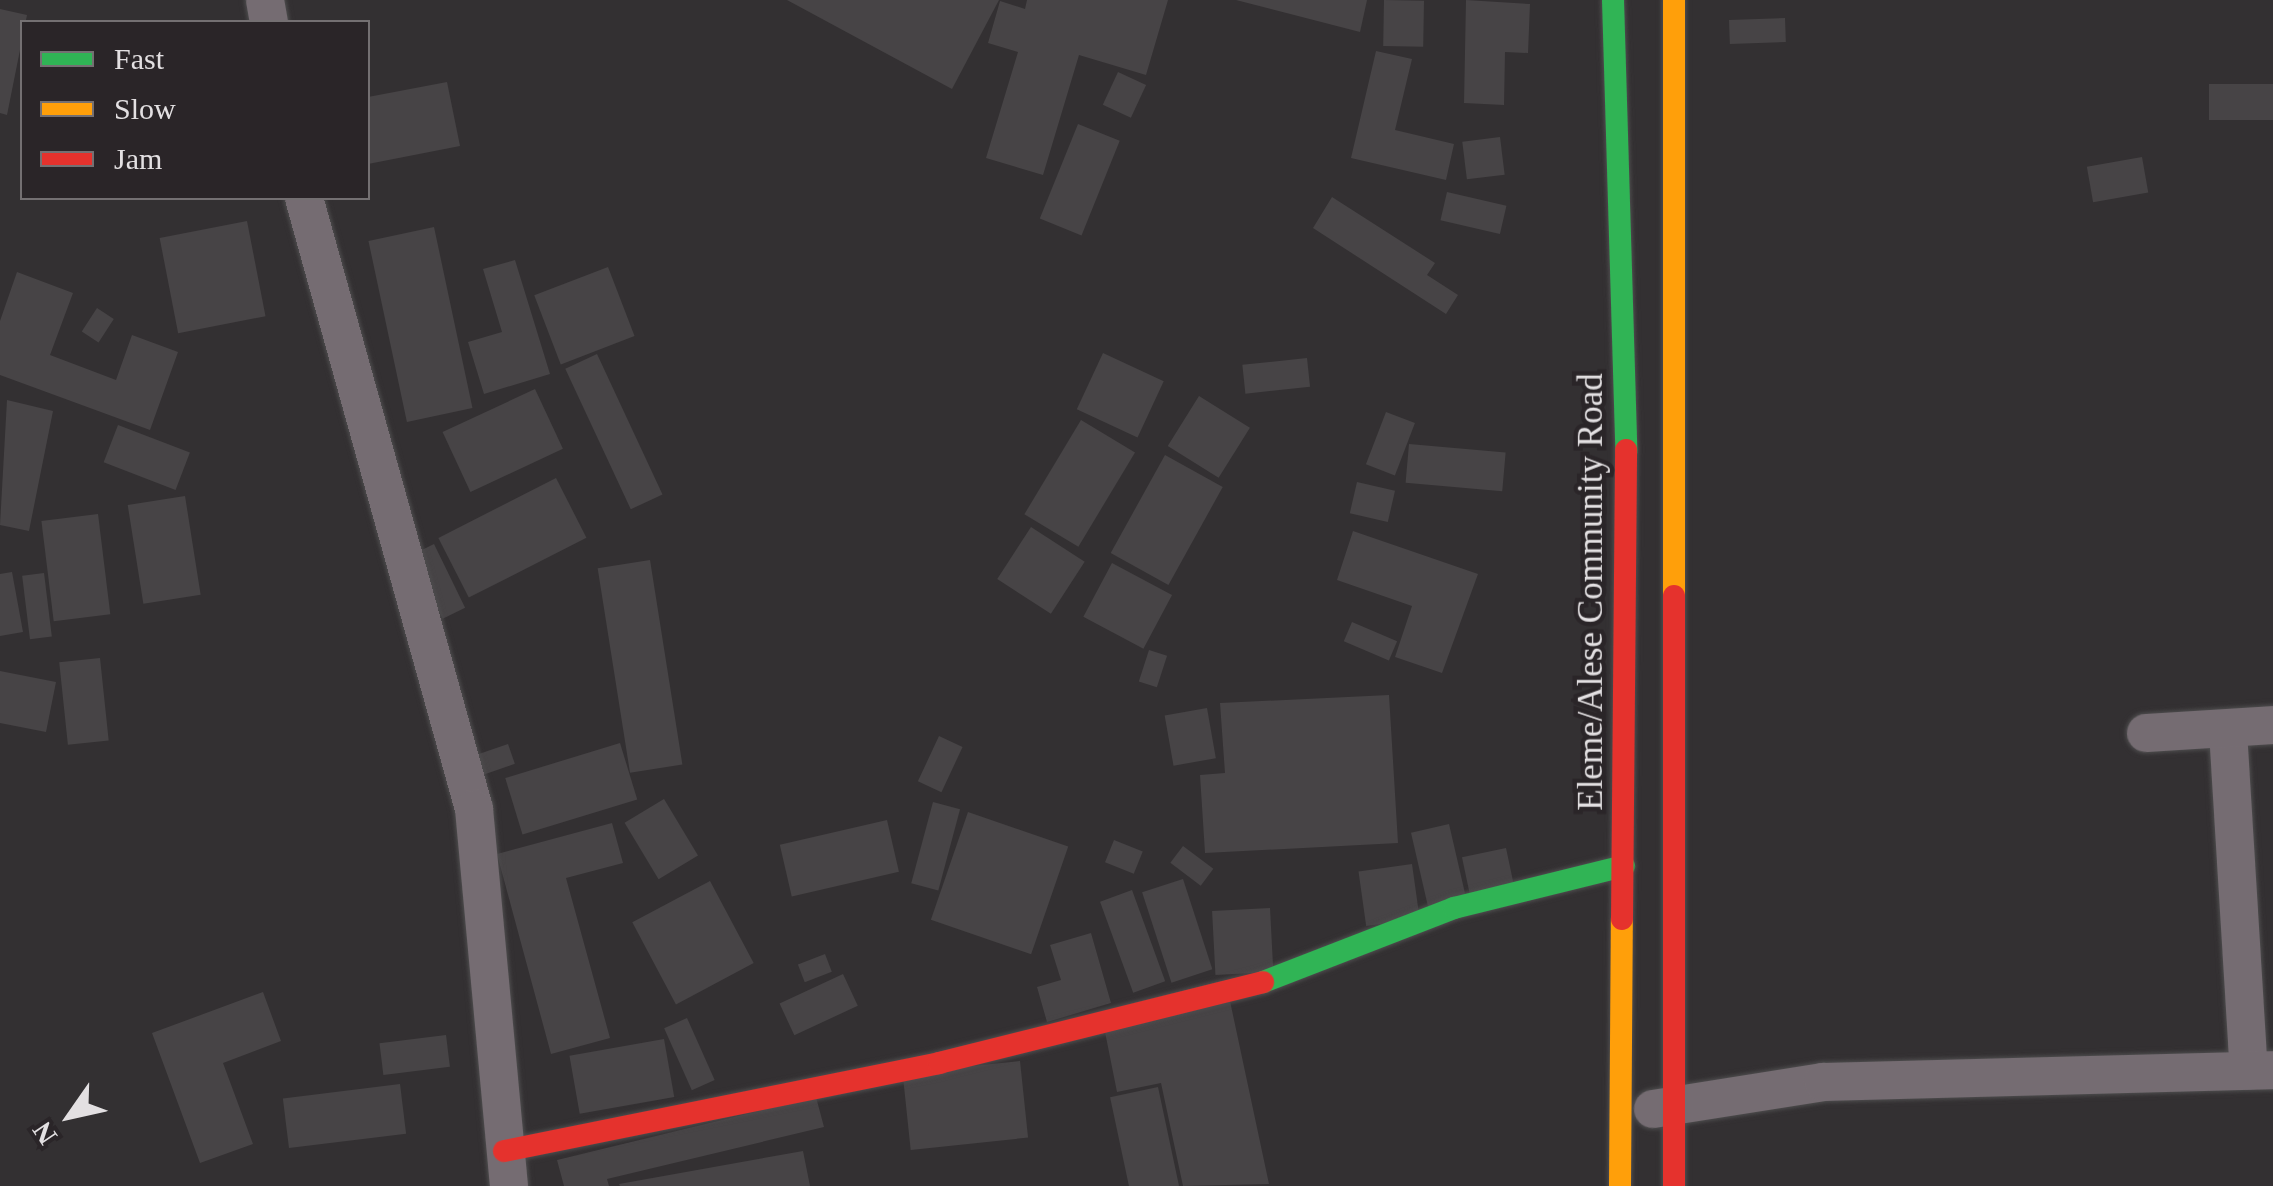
<!DOCTYPE html>
<style>
body{margin:0}
#map{position:relative;width:2273px;height:1186px;overflow:hidden;background:#333032;font-family:Georgia,serif}
div>[style]{position:absolute}
.building>*{inset:0;background:#474446;transform-origin:0 0}
.roads{filter:drop-shadow(0 0 2px #4e4d4e) drop-shadow(0 0 2px #4e4d4e)}
.street>*{height:38px;margin:-19px;padding:0 19px;transform-origin:19px;border-radius:19px;background:#756c72}
.fast>*{height:22px;margin:-11px;padding:0 11px;transform-origin:11px;border-radius:11px;background:#30b455}
.slow>*{height:22px;margin:-11px;padding:0 11px;transform-origin:11px;border-radius:11px;background:#ff9f0a}
.jam>*{height:22px;margin:-11px;padding:0 11px;transform-origin:11px;border-radius:11px;background:#e5322d}
span{translate:-50% -50%;white-space:nowrap;text-align:center;line-height:1.15;-webkit-text-stroke:9px #2a2528;paint-order:stroke}
.street-label{font-size:35px;color:#e3e0e2}
.legend{position:absolute;left:20px;top:20px;width:350px;height:180px;box-sizing:border-box;background:#2a2528;border:2px solid #747072;margin:0;padding:12px 18px;list-style:none;font-size:30px;color:#e3e0e2}
.legend li{display:flex;align-items:center;gap:20px;height:50px}
.legend b{width:50px;border:2px solid #747072}
.north{position:absolute;left:20px;top:1066px;width:100px;height:100px;-webkit-text-stroke:8px #2a2528;paint-order:stroke;rotate:236deg;font-size:28px;font-weight:700;line-height:40px;text-align:center;color:#e3e0e2}
.north::after{content:'';display:block;margin:auto;width:35px;height:45px;background:#e3e0e2;clip-path:polygon(50% 0,100% 100%,50% 72%,0 100%)}
</style>
<div id="map">
<div class="building">
<div style="clip-path:polygon(787px 0,999px 0,952px 89px)"></div>
<div style="clip-path:polygon(1027px 0,1168px 0,1146px 75px,1079px 55px,1043px 175px,986px 158px,1018px 52px,988px 43px,1000px 1px,1025px 9px)"></div>
<div style="clip-path:polygon(1236px 0,1367px 0,1360px 32px)"></div>
<div style="left:1384px;top:0;width:40px;height:46px;rotate:1deg"></div>
<div style="clip-path:polygon(1466px 0,1530px 4px,1528px 53px,1505px 52px,1504px 105px,1464px 103px)"></div>
<div style="clip-path:polygon(0 9px,27px 15px,7px 115px,0 113px)"></div>
<div style="left:1785px;top:18px;width:24px;height:56px;rotate:88deg"></div>
<div style="clip-path:polygon(1376px 51px,1412px 59px,1395px 130px,1454px 144px,1446px 180px,1351px 158px)"></div>
<div style="left:1118px;top:72px;width:31px;height:36px;rotate:25deg"></div>
<div style="clip-path:polygon(447px 82px,460px 146px,368px 164px,368px 97px)"></div>
<div style="left:2273px;top:84px;width:36px;height:64px;rotate:90deg"></div>
<div style="left:1078px;top:124px;width:45px;height:102px;rotate:22deg"></div>
<div style="left:1500px;top:137px;width:38px;height:38px;rotate:83deg"></div>
<div style="left:2142px;top:157px;width:36px;height:56px;rotate:80deg"></div>
<div style="left:1447px;top:192px;width:61px;height:29px;rotate:13deg"></div>
<div style="clip-path:polygon(1332px 197px,1435px 263px,1427px 275px,1458px 295px,1446px 314px,1313px 228px)"></div>
<div style="left:247px;top:221px;width:97px;height:89px;rotate:79deg"></div>
<div style="left:434px;top:227px;width:185px;height:67px;rotate:78deg"></div>
<div style="clip-path:polygon(515px 260px,550px 374px,484px 394px,468px 342px,502px 332px,483px 269px)"></div>
<div style="left:608px;top:267px;width:74px;height:79px;rotate:69deg"></div>
<div style="clip-path:polygon(17px 272px,73px 293px,50px 355px,116px 380px,132px 335px,178px 352px,150px 430px,0 375px,0 321px)"></div>
<div style="left:97px;top:308px;width:20px;height:28px;rotate:33deg"></div>
<div style="left:1103px;top:353px;width:67px;height:62px;rotate:25deg"></div>
<div style="left:597px;top:354px;width:155px;height:35px;rotate:65deg"></div>
<div style="left:1307px;top:358px;width:29px;height:65px;rotate:84deg"></div>
<div style="left:535px;top:389px;width:66px;height:102px;rotate:65deg"></div>
<div style="left:1199px;top:396px;width:60px;height:59px;rotate:32deg"></div>
<div style="clip-path:polygon(7px 400px,53px 411px,29px 531px,0 525px)"></div>
<div style="left:1386px;top:412px;width:31px;height:56px;rotate:21deg"></div>
<div style="left:1081px;top:420px;width:63px;height:110px;rotate:31deg"></div>
<div style="left:118px;top:425px;width:77px;height:40px;rotate:21deg"></div>
<div style="left:1409px;top:444px;width:97px;height:39px;rotate:5deg"></div>
<div style="left:1165px;top:455px;width:66px;height:112px;rotate:29deg"></div>
<div style="left:556px;top:478px;width:67px;height:132px;rotate:63deg"></div>
<div style="left:1357px;top:482px;width:39px;height:32px;rotate:13deg"></div>
<div style="left:185px;top:496px;width:100px;height:58px;rotate:81deg"></div>
<div style="left:98px;top:514px;width:101px;height:57px;rotate:83deg"></div>
<div style="left:1031px;top:527px;width:64px;height:62px;rotate:33deg"></div>
<div style="clip-path:polygon(1353px 531px,1478px 574px,1442px 673px,1395px 657px,1412px 606px,1337px 580px)"></div>
<div style="left:434px;top:544px;width:71px;height:25px;rotate:64deg"></div>
<div style="left:650px;top:560px;width:207px;height:53px;rotate:81deg"></div>
<div style="left:1112px;top:563px;width:68px;height:61px;rotate:28deg"></div>
<div style="clip-path:polygon(12px 572px,23px 632px,0 636px,0 574px)"></div>
<div style="left:44px;top:573px;width:64px;height:22px;rotate:83deg"></div>
<div style="left:1352px;top:622px;width:49px;height:21px;rotate:23deg"></div>
<div style="left:1149px;top:650px;width:19px;height:33px;rotate:18deg"></div>
<div style="left:100px;top:658px;width:83px;height:41px;rotate:84deg"></div>
<div style="clip-path:polygon(0 671px,56px 682px,46px 732px,0 723px)"></div>
<div style="clip-path:polygon(1389px 695px,1398px 843px,1205px 853px,1200px 775px,1225px 773px,1220px 703px)"></div>
<div style="left:1207px;top:708px;width:51px;height:43px;rotate:80deg"></div>
<div style="left:939px;top:736px;width:26px;height:50px;rotate:25deg"></div>
<div style="left:620px;top:743px;width:59px;height:120px;rotate:73deg"></div>
<div style="left:508px;top:744px;width:21px;height:34px;rotate:71deg"></div>
<div style="left:664px;top:799px;width:66px;height:46px;rotate:59deg"></div>
<div style="left:933px;top:802px;width:28px;height:84px;rotate:15deg"></div>
<div style="left:968px;top:812px;width:106px;height:114px;rotate:19deg"></div>
<div style="left:887px;top:820px;width:53px;height:110px;rotate:77deg"></div>
<div style="clip-path:polygon(612px 823px,623px 863px,566px 878px,610px 1038px,551px 1054px,497px 854px)"></div>
<div style="left:1449px;top:824px;width:79px;height:39px;rotate:77deg"></div>
<div style="left:1114px;top:840px;width:31px;height:24px;rotate:22deg"></div>
<div style="left:1183px;top:846px;width:38px;height:21px;rotate:37deg"></div>
<div style="left:1506px;top:848px;width:44px;height:45px;rotate:78deg"></div>
<div style="left:1412px;top:864px;width:55px;height:54px;rotate:82deg"></div>
<div style="left:1183px;top:879px;width:95px;height:43px;rotate:72deg"></div>
<div style="left:710px;top:881px;width:93px;height:88px;rotate:62deg"></div>
<div style="left:1132px;top:890px;width:97px;height:34px;rotate:70deg"></div>
<div style="left:1270px;top:908px;width:64px;height:58px;rotate:87deg"></div>
<div style="clip-path:polygon(1091px 933px,1111px 1003px,1047px 1022px,1037px 987px,1061px 980px,1050px 945px)"></div>
<div style="left:825px;top:954px;width:19px;height:29px;rotate:69deg"></div>
<div style="left:843px;top:974px;width:35px;height:70px;rotate:65deg"></div>
<div style="clip-path:polygon(263px 992px,281px 1041px,223px 1063px,253px 1144px,200px 1163px,152px 1033px)"></div>
<div style="clip-path:polygon(1230px 1001px,1269px 1184px,1183px 1186px,1161px 1083px,1117px 1092px,1104px 1027px)"></div>
<div style="left:687px;top:1018px;width:68px;height:25px;rotate:66deg"></div>
<div style="left:446px;top:1035px;width:32px;height:67px;rotate:83deg"></div>
<div style="left:664px;top:1039px;width:59px;height:96px;rotate:80deg"></div>
<div style="left:1020px;top:1061px;width:77px;height:118px;rotate:84deg"></div>
<div style="left:400px;top:1084px;width:50px;height:118px;rotate:83deg"></div>
<div style="left:1158px;top:1087px;width:101px;height:49px;rotate:78deg"></div>
<div style="clip-path:polygon(816px 1097px,824px 1127px,607px 1179px,609px 1186px,564px 1186px,557px 1160px)"></div>
<div style="clip-path:polygon(803px 1151px,810px 1186px,620px 1186px,619px 1184px)"></div>
</div>
<div class="roads">
<div class="street">
<div style="left:265px;top:0;width:22px;rotate:80deg"></div>
<div style="left:304px;top:198px;width:634px;rotate:74.45deg"></div>
<div style="left:474px;top:809px;width:379px;rotate:84.7deg"></div>
<div style="left:2228px;top:731px;width:340px;rotate:86.5deg"></div>
<div style="left:2146px;top:733px;width:127px;rotate:-3.6deg"></div>
<div style="left:1653px;top:1109px;width:172px;rotate:-9deg"></div>
<div style="left:1823px;top:1082px;width:450px;rotate:-1.5deg"></div>
</div>
<div class="fast">
<div style="left:1613px;top:0;width:450px;rotate:88.3deg"></div>
<div style="left:1263px;top:982px;width:205px;rotate:-21.2deg"></div>
<div style="left:1454px;top:908px;width:175px;rotate:-13.9deg"></div>
</div>
<div class="slow">
<div style="left:1674px;top:0;width:596px;rotate:90deg"></div>
<div style="left:1620px;top:1186px;width:267px;rotate:-89.6deg"></div>
</div>
<div class="jam">
<div style="left:1674px;top:596px;width:590px;rotate:90deg"></div>
<div style="left:1622px;top:919px;width:469px;rotate:-89.5deg"></div>
<div style="left:504px;top:1151px;width:444px;rotate:-11.4deg"></div>
<div style="left:939px;top:1063px;width:334px;rotate:-14deg"></div>
</div>
</div>
<div class="street-label">
<span style="left:1591px;top:592px;rotate:-90deg">Eleme/Alese Community Road</span>
</div>
<ul class="legend">
<li><b style="height:12px;background:#30b455"></b>Fast</li>
<li><b style="height:12px;background:#ff9f0a"></b>Slow</li>
<li><b style="height:12px;background:#e5322d"></b>Jam</li>
</ul>
<div class="north">N</div>
</div>
